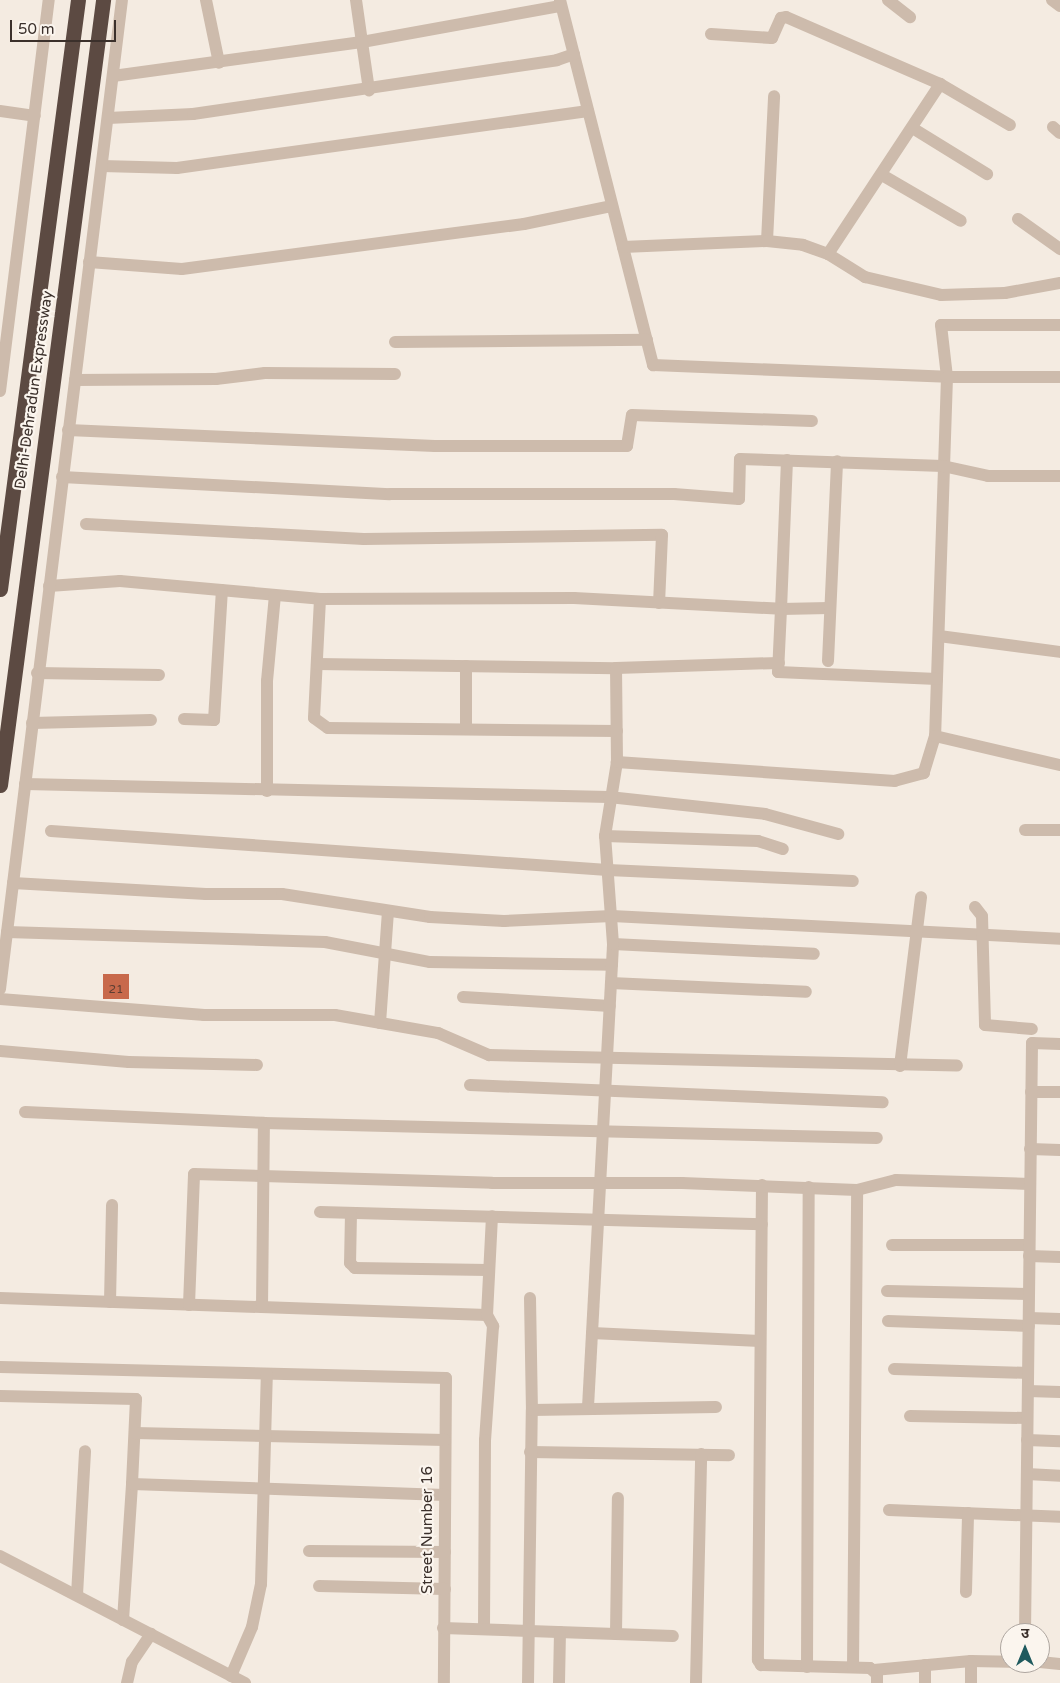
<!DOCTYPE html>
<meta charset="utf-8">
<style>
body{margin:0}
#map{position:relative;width:1060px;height:1683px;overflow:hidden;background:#f4ebe1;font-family:"Varela Round","Noto Sans Devanagari",sans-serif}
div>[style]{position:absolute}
.building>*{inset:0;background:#c8694b;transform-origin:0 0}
.minor>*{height:12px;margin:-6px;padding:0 6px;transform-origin:6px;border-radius:6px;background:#cdbbac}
.tertiary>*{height:12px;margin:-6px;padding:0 6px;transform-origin:6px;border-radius:6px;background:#cdbbac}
.motorway>*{height:15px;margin:-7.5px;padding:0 7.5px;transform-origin:7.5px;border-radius:7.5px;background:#5c4a42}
span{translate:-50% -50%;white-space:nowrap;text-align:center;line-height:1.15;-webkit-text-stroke:4.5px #fbf5ee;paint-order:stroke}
.number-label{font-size:12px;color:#5e3e33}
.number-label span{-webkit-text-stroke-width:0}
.street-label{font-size:15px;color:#3b302b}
.north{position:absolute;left:1000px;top:1623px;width:50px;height:50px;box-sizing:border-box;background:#fbf5ee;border:1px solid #aea6a0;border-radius:50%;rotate:0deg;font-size:14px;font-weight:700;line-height:20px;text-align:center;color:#3b302b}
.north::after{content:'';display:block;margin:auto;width:18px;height:22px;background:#1f5a5e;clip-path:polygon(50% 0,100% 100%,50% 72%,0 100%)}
.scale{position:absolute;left:10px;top:20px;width:106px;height:22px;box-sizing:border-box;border:2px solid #3b302b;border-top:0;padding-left:6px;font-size:15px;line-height:18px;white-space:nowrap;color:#3b302b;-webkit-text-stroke:4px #fbf5ee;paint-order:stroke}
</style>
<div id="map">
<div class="building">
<div style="left:103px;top:974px;width:26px;height:25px"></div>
</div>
<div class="minor">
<div style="left:206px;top:0;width:64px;rotate:78.3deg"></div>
<div style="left:356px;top:0;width:42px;rotate:81.9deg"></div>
<div style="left:362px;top:42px;width:202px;rotate:-10.3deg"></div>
<div style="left:560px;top:0;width:377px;rotate:75.7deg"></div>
<div style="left:653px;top:365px;width:294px;rotate:2.3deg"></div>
<div style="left:947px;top:377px;width:359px;rotate:91.9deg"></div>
<div style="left:935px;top:736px;width:39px;rotate:107deg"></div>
<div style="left:924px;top:773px;width:30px;rotate:165deg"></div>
<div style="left:895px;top:781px;width:279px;rotate:-176.1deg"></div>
<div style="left:888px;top:0;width:28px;rotate:38deg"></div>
<div style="left:1052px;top:0;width:10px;rotate:37deg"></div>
<div style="left:711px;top:34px;width:61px;rotate:3.8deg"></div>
<div style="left:772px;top:38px;width:22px;rotate:-66deg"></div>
<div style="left:781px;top:18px;width:5px;rotate:-11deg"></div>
<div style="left:786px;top:17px;width:168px;rotate:23.5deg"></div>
<div style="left:940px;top:84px;width:81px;rotate:30.4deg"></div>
<div style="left:113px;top:76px;width:251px;rotate:-7.8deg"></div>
<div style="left:362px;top:42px;width:49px;rotate:81.7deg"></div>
<div style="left:0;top:111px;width:35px;rotate:8deg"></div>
<div style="left:108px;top:118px;width:85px;rotate:-2.7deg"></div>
<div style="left:193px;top:114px;width:368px;rotate:-8.4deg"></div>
<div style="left:557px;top:60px;width:18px;rotate:-19deg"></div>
<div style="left:1053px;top:127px;width:9px;rotate:41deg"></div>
<div style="left:914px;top:129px;width:86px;rotate:31.7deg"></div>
<div style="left:102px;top:166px;width:75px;rotate:1.5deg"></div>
<div style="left:177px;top:168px;width:415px;rotate:-7.9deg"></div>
<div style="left:882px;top:175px;width:91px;rotate:30.2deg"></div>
<div style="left:1018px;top:219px;width:52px;rotate:35.5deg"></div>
<div style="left:767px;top:241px;width:145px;rotate:-87.2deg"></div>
<div style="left:623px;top:247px;width:144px;rotate:-2.4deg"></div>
<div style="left:767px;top:241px;width:36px;rotate:6deg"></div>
<div style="left:803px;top:245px;width:27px;rotate:20deg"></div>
<div style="left:828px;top:254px;width:44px;rotate:31.9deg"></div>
<div style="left:865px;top:277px;width:78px;rotate:13.3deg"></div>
<div style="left:941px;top:295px;width:64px;rotate:-1.8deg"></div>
<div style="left:1005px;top:293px;width:56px;rotate:-10.3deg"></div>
<div style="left:828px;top:254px;width:204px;rotate:-56.6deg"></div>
<div style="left:89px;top:262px;width:93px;rotate:4.3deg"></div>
<div style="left:182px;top:269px;width:345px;rotate:-7.5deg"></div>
<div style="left:524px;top:224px;width:90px;rotate:-11.6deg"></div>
<div style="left:1060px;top:325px;width:119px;rotate:180deg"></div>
<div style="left:941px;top:325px;width:52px;rotate:83.4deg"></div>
<div style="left:947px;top:377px;width:113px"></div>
<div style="left:395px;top:342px;width:252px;rotate:-0.5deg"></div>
<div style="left:75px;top:380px;width:141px;rotate:-0.4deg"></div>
<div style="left:216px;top:379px;width:49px;rotate:-7deg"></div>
<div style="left:265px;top:373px;width:130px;rotate:0.4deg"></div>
<div style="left:68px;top:430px;width:367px;rotate:2.5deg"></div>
<div style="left:435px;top:446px;width:192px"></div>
<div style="left:627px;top:446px;width:31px;rotate:-81deg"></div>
<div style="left:632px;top:415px;width:180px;rotate:1.9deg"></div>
<div style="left:787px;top:460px;width:149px;rotate:92.3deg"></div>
<div style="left:781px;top:609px;width:48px;rotate:-1.2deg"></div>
<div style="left:62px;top:477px;width:328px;rotate:3deg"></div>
<div style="left:390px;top:494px;width:284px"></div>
<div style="left:674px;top:494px;width:65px;rotate:4.4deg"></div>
<div style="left:739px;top:499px;width:40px;rotate:-88.6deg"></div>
<div style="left:740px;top:459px;width:203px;rotate:2deg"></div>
<div style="left:943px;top:466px;width:46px;rotate:12.5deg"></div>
<div style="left:988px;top:476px;width:72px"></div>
<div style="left:86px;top:524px;width:278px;rotate:3.1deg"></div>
<div style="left:364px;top:539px;width:298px;rotate:-0.8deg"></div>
<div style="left:662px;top:535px;width:68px;rotate:92.5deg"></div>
<div style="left:49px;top:586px;width:71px;rotate:-4deg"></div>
<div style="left:120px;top:581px;width:201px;rotate:5.1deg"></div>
<div style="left:320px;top:599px;width:254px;rotate:-0.2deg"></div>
<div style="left:574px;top:598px;width:207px;rotate:3deg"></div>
<div style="left:781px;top:609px;width:63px;rotate:92.7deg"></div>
<div style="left:778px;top:672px;width:159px;rotate:2.5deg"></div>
<div style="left:320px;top:599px;width:119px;rotate:92.9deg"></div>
<div style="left:314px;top:718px;width:17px;rotate:36deg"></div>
<div style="left:328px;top:728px;width:289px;rotate:0.6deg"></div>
<div style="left:939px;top:636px;width:122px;rotate:7.5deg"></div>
<div style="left:828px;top:661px;width:200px;rotate:-87.4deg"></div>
<div style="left:317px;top:664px;width:299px;rotate:0.8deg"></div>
<div style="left:616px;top:668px;width:163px;rotate:-1.8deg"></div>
<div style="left:466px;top:666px;width:63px;rotate:90deg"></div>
<div style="left:37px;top:673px;width:122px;rotate:0.9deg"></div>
<div style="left:184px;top:719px;width:30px;rotate:2deg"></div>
<div style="left:214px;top:720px;width:130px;rotate:-86.5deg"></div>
<div style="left:32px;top:723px;width:119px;rotate:-1.4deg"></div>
<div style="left:935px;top:736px;width:128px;rotate:13.1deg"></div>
<div style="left:25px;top:784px;width:584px;rotate:1.28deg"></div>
<div style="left:609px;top:797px;width:157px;rotate:6.2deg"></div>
<div style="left:765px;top:814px;width:76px;rotate:15.3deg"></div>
<div style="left:267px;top:791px;width:110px;rotate:-90deg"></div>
<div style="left:267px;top:681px;width:86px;rotate:-84.7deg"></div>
<div style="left:1025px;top:830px;width:35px"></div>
<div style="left:51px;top:831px;width:558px;rotate:4.01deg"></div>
<div style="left:608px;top:870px;width:245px;rotate:2.6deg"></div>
<div style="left:605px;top:836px;width:153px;rotate:1.9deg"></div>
<div style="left:758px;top:841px;width:26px;rotate:18deg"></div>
<div style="left:13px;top:883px;width:193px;rotate:3.3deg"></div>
<div style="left:206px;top:894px;width:76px"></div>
<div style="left:282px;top:894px;width:150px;rotate:8.8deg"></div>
<div style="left:430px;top:917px;width:74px;rotate:3.1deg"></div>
<div style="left:504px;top:921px;width:108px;rotate:-2.7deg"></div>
<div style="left:612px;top:916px;width:449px;rotate:2.9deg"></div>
<div style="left:975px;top:907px;width:11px;rotate:52deg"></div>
<div style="left:982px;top:916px;width:109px;rotate:88.4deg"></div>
<div style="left:985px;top:1025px;width:47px;rotate:4.9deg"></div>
<div style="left:7px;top:932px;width:318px;rotate:1.8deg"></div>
<div style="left:325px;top:942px;width:107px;rotate:10.8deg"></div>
<div style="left:430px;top:962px;width:182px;rotate:0.9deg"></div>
<div style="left:613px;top:944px;width:201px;rotate:2.8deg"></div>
<div style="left:611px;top:983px;width:195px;rotate:2.6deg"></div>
<div style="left:463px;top:997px;width:147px;rotate:3.5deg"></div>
<div style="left:0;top:999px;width:205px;rotate:4.5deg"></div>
<div style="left:204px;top:1015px;width:131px"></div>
<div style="left:335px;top:1015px;width:105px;rotate:9.9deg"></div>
<div style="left:438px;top:1033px;width:56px;rotate:23.3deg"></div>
<div style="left:489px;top:1055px;width:468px;rotate:1.3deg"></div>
<div style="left:380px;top:1023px;width:112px;rotate:-85.9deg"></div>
<div style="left:0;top:1051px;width:129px;rotate:4.9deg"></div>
<div style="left:129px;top:1062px;width:128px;rotate:1.3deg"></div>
<div style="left:900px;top:1066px;width:170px;rotate:-82.9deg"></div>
<div style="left:470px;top:1085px;width:413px;rotate:2.4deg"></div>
<div style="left:1031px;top:1092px;width:29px"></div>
<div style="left:25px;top:1112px;width:239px;rotate:2.6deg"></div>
<div style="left:264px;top:1123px;width:613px;rotate:1.4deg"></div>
<div style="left:1030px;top:1149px;width:30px;rotate:2deg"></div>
<div style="left:762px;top:1185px;width:475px;rotate:90.5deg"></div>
<div style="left:758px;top:1660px;width:6px;rotate:59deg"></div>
<div style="left:761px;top:1665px;width:109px;rotate:1.6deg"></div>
<div style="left:870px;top:1668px;width:9px;rotate:41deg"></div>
<div style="left:877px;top:1674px;width:9px;rotate:90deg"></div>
<div style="left:320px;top:1212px;width:442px;rotate:1.6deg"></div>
<div style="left:351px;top:1213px;width:50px;rotate:91.1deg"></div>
<div style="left:350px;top:1263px;width:7px;rotate:45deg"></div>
<div style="left:355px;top:1268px;width:133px;rotate:0.9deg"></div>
<div style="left:892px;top:1245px;width:137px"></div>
<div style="left:1029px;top:1256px;width:31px;rotate:2deg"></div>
<div style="left:887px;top:1291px;width:142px;rotate:1.2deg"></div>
<div style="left:0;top:1298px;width:487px;rotate:2deg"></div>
<div style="left:487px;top:1315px;width:13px;rotate:61deg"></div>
<div style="left:493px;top:1326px;width:114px;rotate:94deg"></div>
<div style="left:485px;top:1440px;width:189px;rotate:90.3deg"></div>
<div style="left:530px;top:1298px;width:112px;rotate:89deg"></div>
<div style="left:110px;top:1302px;width:97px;rotate:-88.8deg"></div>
<div style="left:189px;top:1305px;width:131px;rotate:-87.8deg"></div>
<div style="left:194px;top:1174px;width:298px;rotate:1.7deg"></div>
<div style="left:492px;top:1183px;width:190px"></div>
<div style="left:682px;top:1183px;width:175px;rotate:2.3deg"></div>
<div style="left:857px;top:1190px;width:40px;rotate:-14.4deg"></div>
<div style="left:896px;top:1180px;width:134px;rotate:1.7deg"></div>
<div style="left:262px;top:1307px;width:184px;rotate:-89.4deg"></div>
<div style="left:487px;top:1315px;width:99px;rotate:-87.1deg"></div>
<div style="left:1029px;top:1318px;width:31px;rotate:2deg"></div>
<div style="left:888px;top:1321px;width:141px;rotate:2deg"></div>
<div style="left:592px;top:1333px;width:168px;rotate:2.7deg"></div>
<div style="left:0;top:1367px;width:446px;rotate:1.4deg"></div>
<div style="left:446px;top:1378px;width:305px;rotate:90.4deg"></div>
<div style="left:894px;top:1369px;width:134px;rotate:1.7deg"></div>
<div style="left:1028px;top:1391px;width:32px;rotate:2deg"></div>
<div style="left:0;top:1396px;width:136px;rotate:1.3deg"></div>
<div style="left:136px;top:1399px;width:85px;rotate:92.7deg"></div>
<div style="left:588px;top:1407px;width:464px;rotate:-86.9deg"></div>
<div style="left:613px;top:944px;width:108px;rotate:-94.2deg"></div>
<div style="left:605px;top:836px;width:75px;rotate:-80.8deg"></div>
<div style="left:617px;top:762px;width:94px;rotate:-90.6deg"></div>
<div style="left:910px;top:1416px;width:117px;rotate:1deg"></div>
<div style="left:135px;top:1433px;width:310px;rotate:1.3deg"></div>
<div style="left:1027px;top:1440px;width:33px;rotate:2deg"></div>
<div style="left:530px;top:1452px;width:199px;rotate:0.9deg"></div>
<div style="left:1027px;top:1474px;width:33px;rotate:3deg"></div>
<div style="left:889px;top:1510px;width:171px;rotate:2.3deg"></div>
<div style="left:309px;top:1551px;width:136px;rotate:0.4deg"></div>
<div style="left:319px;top:1586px;width:126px;rotate:1.4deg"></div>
<div style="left:966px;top:1592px;width:79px;rotate:-88.5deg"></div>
<div style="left:77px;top:1595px;width:144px;rotate:-86.8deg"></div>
<div style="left:123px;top:1620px;width:136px;rotate:-86.2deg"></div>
<div style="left:132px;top:1484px;width:313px;rotate:2deg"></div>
<div style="left:443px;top:1628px;width:230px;rotate:2deg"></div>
<div style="left:1025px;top:1633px;width:590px;rotate:-89.32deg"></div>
<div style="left:1032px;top:1043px;width:28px;rotate:2deg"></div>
<div style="left:616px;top:1634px;width:136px;rotate:-89.2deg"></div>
<div style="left:1040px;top:1662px;width:20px;rotate:6deg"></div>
<div style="left:807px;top:1667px;width:480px;rotate:-89.8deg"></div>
<div style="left:853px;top:1667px;width:477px;rotate:-89.5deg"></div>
<div style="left:874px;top:1670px;width:97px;rotate:-5.3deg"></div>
<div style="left:971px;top:1661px;width:39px;rotate:1deg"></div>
<div style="left:231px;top:1676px;width:53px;rotate:-66.8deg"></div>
<div style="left:252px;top:1627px;width:44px;rotate:-78.2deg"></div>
<div style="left:261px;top:1584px;width:210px;rotate:-88.4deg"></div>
<div style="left:127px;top:1683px;width:22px;rotate:-77deg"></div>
<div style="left:132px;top:1662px;width:34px;rotate:-56deg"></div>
<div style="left:528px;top:1683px;width:273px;rotate:-89.2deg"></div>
<div style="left:532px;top:1410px;width:184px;rotate:-0.9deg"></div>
<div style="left:559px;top:1683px;width:51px;rotate:-88.9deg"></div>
<div style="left:696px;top:1683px;width:229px;rotate:-88.7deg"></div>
<div style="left:925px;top:1683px;width:18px;rotate:-90deg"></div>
<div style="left:971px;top:1683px;width:22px;rotate:-90deg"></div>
</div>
<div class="tertiary">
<div style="left:0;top:391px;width:394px;rotate:-82.9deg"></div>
<div style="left:0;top:989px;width:996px;rotate:-82.97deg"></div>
<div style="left:0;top:1556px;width:276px;rotate:27.4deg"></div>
</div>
<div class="motorway">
<div style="left:0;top:589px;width:594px;rotate:-82.46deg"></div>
<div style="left:0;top:785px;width:792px;rotate:-82.52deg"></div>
</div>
<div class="number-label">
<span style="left:116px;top:990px">21</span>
</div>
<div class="street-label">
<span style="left:34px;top:390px;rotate:-82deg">Delhi-Dehradun Expressway</span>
<span style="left:428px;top:1530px;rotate:-90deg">Street Number 16</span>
</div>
<div class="north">उ</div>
<div class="scale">50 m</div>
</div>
